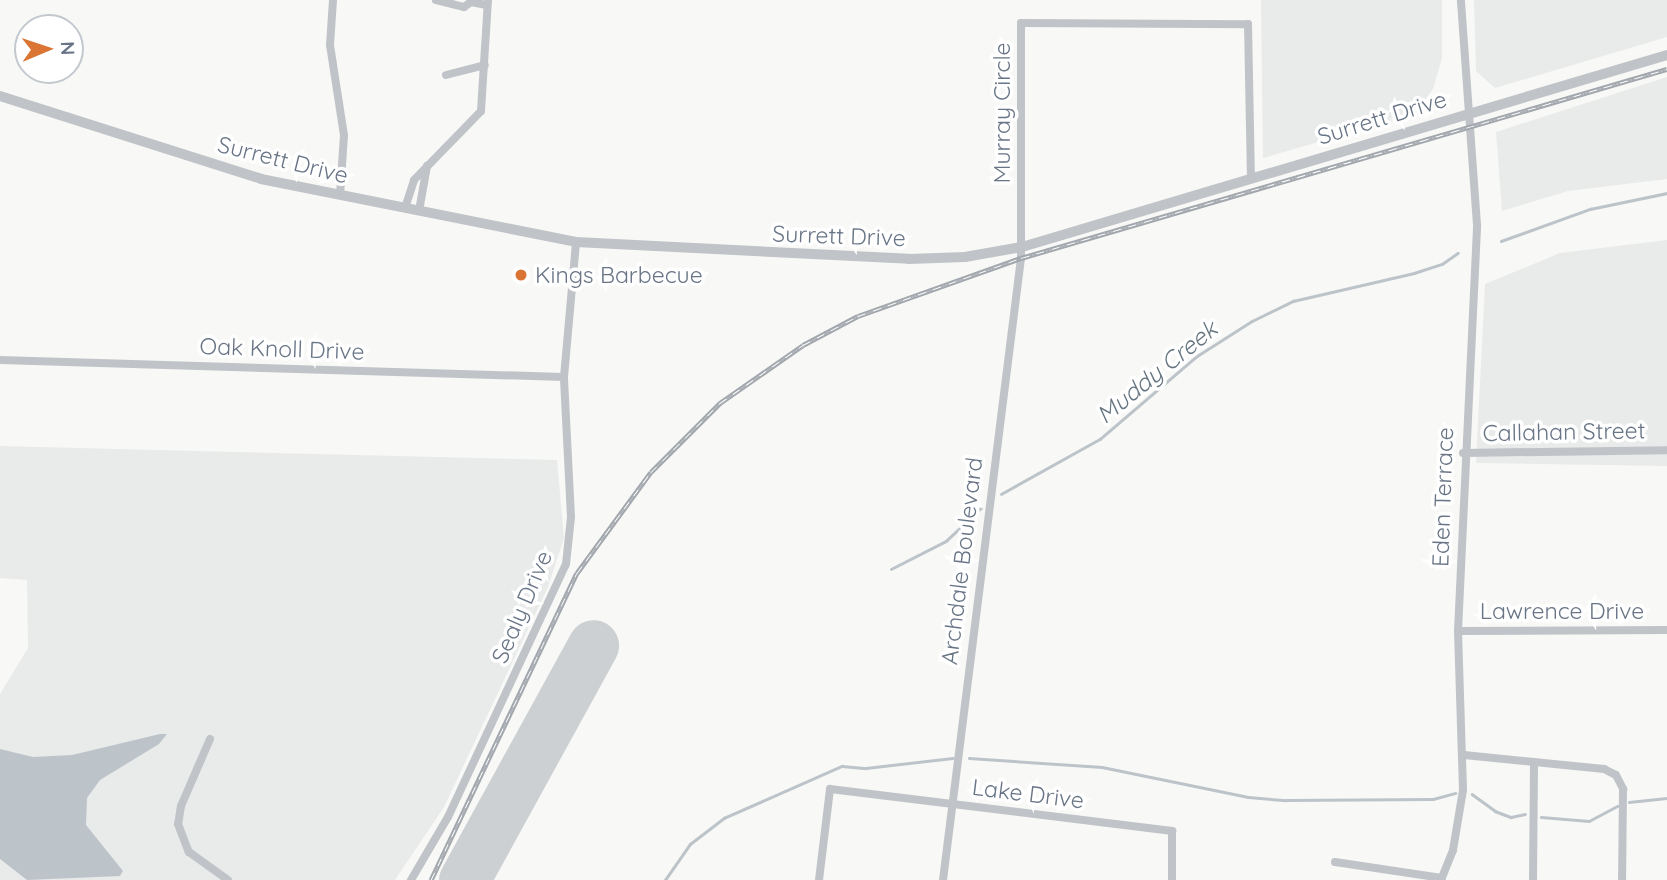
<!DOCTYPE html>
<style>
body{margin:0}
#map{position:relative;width:1667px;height:880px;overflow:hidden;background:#f8f9f6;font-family:Quicksand,sans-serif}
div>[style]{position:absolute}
.built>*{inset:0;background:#e9eaea}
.water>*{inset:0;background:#bcc4ca}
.stream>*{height:2.5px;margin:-1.25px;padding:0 1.25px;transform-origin:1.25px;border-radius:1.25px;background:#bcc4ca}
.runway>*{height:51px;margin:-25.5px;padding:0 25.5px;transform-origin:25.5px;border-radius:25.5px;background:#cdd0d2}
.minor>*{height:8px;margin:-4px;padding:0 4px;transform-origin:4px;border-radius:4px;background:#c0c3c8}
.tertiary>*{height:10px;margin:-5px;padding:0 5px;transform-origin:5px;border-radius:5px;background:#c0c3c8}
.rail>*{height:5px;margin-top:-2.5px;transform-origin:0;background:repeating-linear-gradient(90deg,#fff 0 8px,#a2a7ae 0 16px);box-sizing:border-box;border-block:2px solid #a2a7ae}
.dots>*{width:19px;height:19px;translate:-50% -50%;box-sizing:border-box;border:4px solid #fff;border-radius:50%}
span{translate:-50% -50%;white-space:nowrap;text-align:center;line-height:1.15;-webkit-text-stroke:7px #fff;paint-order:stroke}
.street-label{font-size:23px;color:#697586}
.poi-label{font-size:23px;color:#697586}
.left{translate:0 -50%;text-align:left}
.water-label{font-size:24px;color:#657581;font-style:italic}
.north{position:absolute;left:14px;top:14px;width:70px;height:70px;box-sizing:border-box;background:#fff;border:2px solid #c3c8cf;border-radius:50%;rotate:88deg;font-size:19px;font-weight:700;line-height:28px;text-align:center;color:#697586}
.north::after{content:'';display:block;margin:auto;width:24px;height:32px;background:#db7534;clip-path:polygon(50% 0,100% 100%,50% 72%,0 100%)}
</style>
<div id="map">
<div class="built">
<div style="clip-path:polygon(1261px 0,1442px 0,1442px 58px,1433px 89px,1415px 114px,1263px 158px)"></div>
<div style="clip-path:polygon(1474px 0,1667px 0,1667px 37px,1495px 88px,1476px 71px)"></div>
<div style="clip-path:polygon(1667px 77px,1667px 179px,1568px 191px,1502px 211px,1496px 132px)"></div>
<div style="clip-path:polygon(1667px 240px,1667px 466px,1476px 463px,1485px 284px,1560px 253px)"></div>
<div style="clip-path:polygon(0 446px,557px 460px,564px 538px,548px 587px,444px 807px,395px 880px,0 880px,0 694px,28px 648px,27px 580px,0 578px)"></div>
</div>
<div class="water">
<div style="clip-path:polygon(160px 734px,167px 734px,159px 744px,100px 780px,87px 798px,86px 825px,123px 871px,120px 876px,27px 880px,0 859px,0 749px,33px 757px,72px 755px)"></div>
</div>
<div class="stream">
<div style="left:1501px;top:241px;width:95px;rotate:-19.8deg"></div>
<div style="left:1590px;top:209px;width:79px;rotate:-11.7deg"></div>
<div style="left:1001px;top:494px;width:113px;rotate:-29.1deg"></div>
<div style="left:1100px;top:439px;width:128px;rotate:-40.6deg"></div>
<div style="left:1197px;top:356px;width:65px;rotate:-32.5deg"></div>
<div style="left:1252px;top:321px;width:46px;rotate:-26deg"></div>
<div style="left:1293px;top:301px;width:124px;rotate:-13deg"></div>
<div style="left:1414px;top:273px;width:29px;rotate:-18deg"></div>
<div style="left:1442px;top:264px;width:19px;rotate:-35deg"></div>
<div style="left:891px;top:569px;width:62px;rotate:-27deg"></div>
<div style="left:946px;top:541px;width:48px;rotate:-43.3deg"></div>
<div style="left:969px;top:758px;width:133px;rotate:3.9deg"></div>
<div style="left:1102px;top:767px;width:149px;rotate:11.6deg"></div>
<div style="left:1248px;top:797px;width:38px;rotate:5deg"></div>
<div style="left:1286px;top:800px;width:147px;rotate:-0.4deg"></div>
<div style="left:1433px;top:799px;width:23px;rotate:-15deg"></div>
<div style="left:1472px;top:794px;width:29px;rotate:36deg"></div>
<div style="left:1495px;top:811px;width:17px;rotate:21deg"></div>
<div style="left:1511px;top:817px;width:14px;rotate:-12deg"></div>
<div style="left:1629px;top:802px;width:38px;rotate:-6deg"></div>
<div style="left:1541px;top:817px;width:48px;rotate:4.8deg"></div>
<div style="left:1589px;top:821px;width:32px;rotate:-28deg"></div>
<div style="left:665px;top:880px;width:44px;rotate:-55.2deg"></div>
<div style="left:690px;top:844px;width:43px;rotate:-37.4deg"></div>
<div style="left:724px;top:818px;width:129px;rotate:-23.8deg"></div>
<div style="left:842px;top:766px;width:24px;rotate:5deg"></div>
<div style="left:866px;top:768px;width:87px;rotate:-6.6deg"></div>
</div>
<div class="runway">
<div style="left:464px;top:880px;width:268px;rotate:-61.2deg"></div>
</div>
<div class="minor">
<div style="left:333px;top:0;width:45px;rotate:93.8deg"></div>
<div style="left:330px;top:45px;width:91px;rotate:81.2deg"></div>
<div style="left:344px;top:135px;width:60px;rotate:93.8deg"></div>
<div style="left:436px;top:0;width:29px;rotate:14deg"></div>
<div style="left:464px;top:7px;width:9px;rotate:-36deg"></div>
<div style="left:471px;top:2px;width:16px;rotate:11deg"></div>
<div style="left:446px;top:75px;width:40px;rotate:-14.4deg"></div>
<div style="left:405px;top:208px;width:29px;rotate:-72deg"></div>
<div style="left:414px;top:180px;width:96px;rotate:-45.8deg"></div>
<div style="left:481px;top:111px;width:111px;rotate:-86.4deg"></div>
<div style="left:419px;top:211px;width:46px;rotate:-79.9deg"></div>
<div style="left:0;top:360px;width:564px;rotate:1.73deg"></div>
<div style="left:1463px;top:453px;width:204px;rotate:-0.8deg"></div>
<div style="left:1458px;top:631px;width:209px;rotate:-0.3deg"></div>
<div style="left:210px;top:739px;width:73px;rotate:113.4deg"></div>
<div style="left:181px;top:806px;width:18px;rotate:99deg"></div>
<div style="left:178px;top:824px;width:30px;rotate:69deg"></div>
<div style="left:189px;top:852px;width:48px;rotate:35.7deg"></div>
<div style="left:1464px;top:755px;width:141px;rotate:5.7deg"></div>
<div style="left:1604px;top:769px;width:13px;rotate:27deg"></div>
<div style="left:1616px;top:775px;width:16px;rotate:63deg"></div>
<div style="left:1623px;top:789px;width:91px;rotate:90.6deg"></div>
<div style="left:1335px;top:862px;width:108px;rotate:8.5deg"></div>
<div style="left:411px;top:880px;width:73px;rotate:-59.6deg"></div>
<div style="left:448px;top:817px;width:279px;rotate:-65deg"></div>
<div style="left:566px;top:564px;width:47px;rotate:-83.9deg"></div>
<div style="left:571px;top:517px;width:140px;rotate:-92.9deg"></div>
<div style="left:564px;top:377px;width:136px;rotate:-84.9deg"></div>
<div style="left:819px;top:880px;width:92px;rotate:-83.1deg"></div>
<div style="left:830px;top:789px;width:345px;rotate:7deg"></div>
<div style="left:1172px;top:831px;width:49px;rotate:90deg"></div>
<div style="left:943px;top:880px;width:627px;rotate:-82.85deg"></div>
<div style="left:1021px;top:258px;width:235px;rotate:-90deg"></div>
<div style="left:1021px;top:23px;width:227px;rotate:0.3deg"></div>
<div style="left:1248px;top:24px;width:153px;rotate:88.9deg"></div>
<div style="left:1441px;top:880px;width:32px;rotate:-68deg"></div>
<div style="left:1453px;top:850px;width:61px;rotate:-80.5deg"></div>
<div style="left:1463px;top:790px;width:159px;rotate:-91.8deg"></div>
<div style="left:1458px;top:631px;width:406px;rotate:-87.3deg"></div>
<div style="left:1477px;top:225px;width:226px;rotate:-94.1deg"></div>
<div style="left:1533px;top:880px;width:118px;rotate:-89.5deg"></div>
</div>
<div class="tertiary">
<div style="left:0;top:96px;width:274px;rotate:17.6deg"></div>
<div style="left:261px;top:179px;width:321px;rotate:11.3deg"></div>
<div style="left:576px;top:242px;width:333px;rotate:2.9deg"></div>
<div style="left:909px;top:259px;width:56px;rotate:-2deg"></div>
<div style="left:965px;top:257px;width:58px;rotate:-10deg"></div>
<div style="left:1022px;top:247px;width:673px;rotate:-16.58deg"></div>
</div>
<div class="rail">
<div style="left:431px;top:880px;width:340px;rotate:-64.6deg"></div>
<div style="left:577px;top:573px;width:125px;rotate:-53.8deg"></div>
<div style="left:651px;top:472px;width:98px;rotate:-45deg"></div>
<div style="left:720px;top:403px;width:101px;rotate:-34.9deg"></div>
<div style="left:803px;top:345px;width:62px;rotate:-27.8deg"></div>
<div style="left:858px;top:316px;width:173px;rotate:-19.6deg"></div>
<div style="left:1021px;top:258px;width:673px;rotate:-16.31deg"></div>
</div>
<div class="dots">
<div style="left:521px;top:275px;background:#db7534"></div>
</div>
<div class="street-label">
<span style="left:1002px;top:113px;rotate:-90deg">Murray Circle</span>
<span style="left:1382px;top:118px;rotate:-17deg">Surrett Drive</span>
<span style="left:283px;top:160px;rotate:14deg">Surrett Drive</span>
<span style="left:839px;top:236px;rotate:2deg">Surrett Drive</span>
<span style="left:282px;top:349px;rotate:2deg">Oak Knoll Drive</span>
<span style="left:1564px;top:432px;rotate:-1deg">Callahan Street</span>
<span style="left:1443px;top:497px;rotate:-88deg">Eden Terrace</span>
<span style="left:962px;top:561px;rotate:-83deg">Archdale Boulevard</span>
<span style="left:522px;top:607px;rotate:-67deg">Sealy Drive</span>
<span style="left:1562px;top:611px">Lawrence Drive</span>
<span style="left:1028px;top:794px;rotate:7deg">Lake Drive</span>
</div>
<div class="poi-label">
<span class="left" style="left:535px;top:275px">Kings Barbecue</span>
</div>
<div class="water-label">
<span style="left:1157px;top:372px;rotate:-39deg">Muddy Creek</span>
</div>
<div class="north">N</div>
</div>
